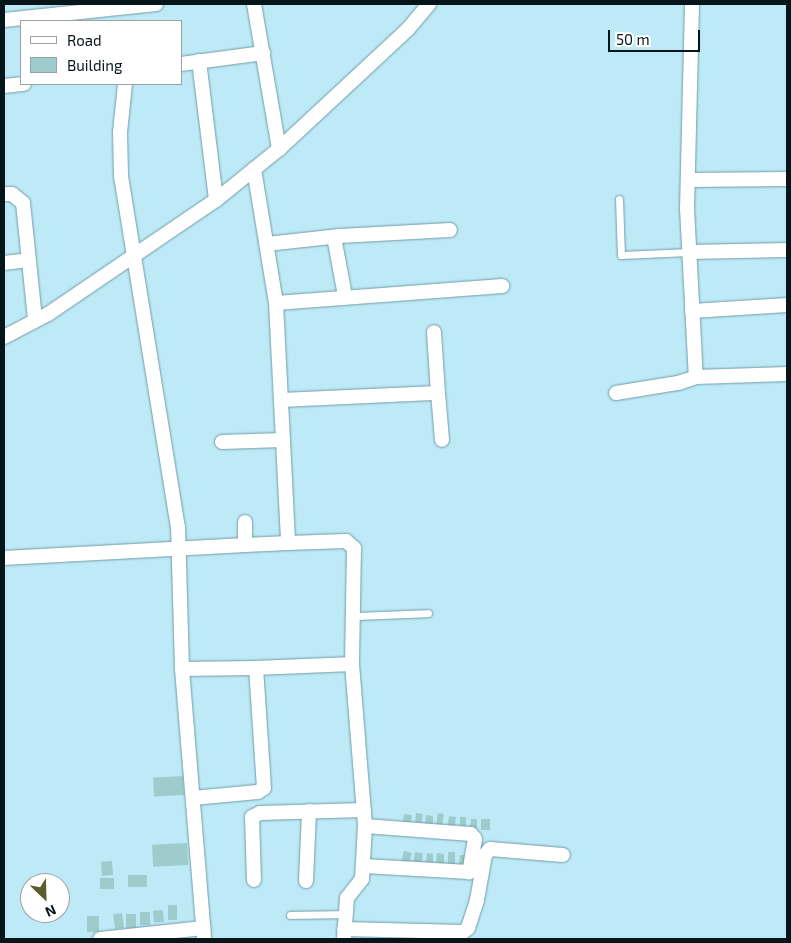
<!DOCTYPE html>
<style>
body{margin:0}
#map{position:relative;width:791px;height:943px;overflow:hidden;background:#beeaf7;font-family:"Exo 2",sans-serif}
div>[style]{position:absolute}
.building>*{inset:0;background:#9ecccd;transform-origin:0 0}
.roads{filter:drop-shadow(0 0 1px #729ca8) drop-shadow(0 0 1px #729ca8)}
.service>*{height:7px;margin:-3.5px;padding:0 3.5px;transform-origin:3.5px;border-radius:3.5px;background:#fff}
.minor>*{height:14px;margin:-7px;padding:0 7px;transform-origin:7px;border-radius:7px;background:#fff}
span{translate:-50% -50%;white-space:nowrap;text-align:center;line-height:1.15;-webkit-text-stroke:4px #fff;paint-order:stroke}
.frame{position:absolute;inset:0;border:5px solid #05151a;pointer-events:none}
.legend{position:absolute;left:20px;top:20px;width:162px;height:65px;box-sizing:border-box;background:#fff;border:1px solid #9ba1a3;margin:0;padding:6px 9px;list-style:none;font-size:15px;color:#05151a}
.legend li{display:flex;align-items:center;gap:10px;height:25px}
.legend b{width:25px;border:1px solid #9ba1a3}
.north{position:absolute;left:20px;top:873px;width:50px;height:50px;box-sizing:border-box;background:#fff;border:1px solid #9ba1a3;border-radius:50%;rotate:156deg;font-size:14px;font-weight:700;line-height:20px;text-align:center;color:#05151a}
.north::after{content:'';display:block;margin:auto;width:18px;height:22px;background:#5c5d2b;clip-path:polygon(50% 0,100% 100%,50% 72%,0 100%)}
.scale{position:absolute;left:608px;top:30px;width:92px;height:22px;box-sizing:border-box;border:2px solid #05151a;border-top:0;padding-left:6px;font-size:15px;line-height:18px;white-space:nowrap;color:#05151a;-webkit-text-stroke:4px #fff;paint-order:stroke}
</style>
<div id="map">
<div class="building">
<div style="left:183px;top:776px;width:19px;height:30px;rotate:87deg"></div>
<div style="clip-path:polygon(416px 813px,423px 814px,421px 826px,415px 825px)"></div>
<div style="left:438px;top:813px;width:6px;height:13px;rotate:9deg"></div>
<div style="left:404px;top:814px;width:8px;height:10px;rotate:7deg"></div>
<div style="clip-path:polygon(426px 815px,433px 816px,433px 827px,425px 826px)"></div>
<div style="left:449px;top:816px;width:7px;height:10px;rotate:8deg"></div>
<div style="left:460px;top:817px;width:6px;height:10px"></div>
<div style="clip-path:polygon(471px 819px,477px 819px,477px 829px,470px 829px)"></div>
<div style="left:481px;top:819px;width:9px;height:11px"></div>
<div style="left:187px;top:843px;width:22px;height:35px;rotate:87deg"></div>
<div style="left:404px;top:851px;width:8px;height:12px;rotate:14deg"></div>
<div style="left:415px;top:852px;width:8px;height:13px;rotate:7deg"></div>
<div style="left:448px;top:852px;width:7px;height:15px"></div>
<div style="clip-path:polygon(427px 853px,433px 854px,433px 864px,426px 863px)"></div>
<div style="clip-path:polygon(437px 853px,444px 854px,444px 865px,436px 864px)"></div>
<div style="clip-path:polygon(460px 855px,467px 855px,467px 866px,459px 865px)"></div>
<div style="left:112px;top:861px;width:14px;height:11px;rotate:86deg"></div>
<div style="left:147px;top:875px;width:12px;height:19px;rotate:90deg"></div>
<div style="left:100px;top:878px;width:14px;height:11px"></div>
<div style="left:168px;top:905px;width:9px;height:15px"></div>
<div style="left:163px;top:910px;width:12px;height:10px;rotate:85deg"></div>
<div style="left:140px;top:912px;width:10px;height:13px"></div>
<div style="left:122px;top:913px;width:15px;height:9px;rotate:82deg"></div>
<div style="left:126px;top:914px;width:10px;height:14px"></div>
<div style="left:87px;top:916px;width:12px;height:16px"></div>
</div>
<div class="roads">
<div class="service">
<div style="left:619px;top:199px;width:56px;rotate:88deg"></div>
<div style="left:621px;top:255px;width:68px;rotate:-2.5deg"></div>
<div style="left:354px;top:616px;width:74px;rotate:-2.3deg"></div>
<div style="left:290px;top:915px;width:55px;rotate:-1deg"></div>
</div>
<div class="minor">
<div style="left:254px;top:4px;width:147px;rotate:80.2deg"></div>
<div style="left:692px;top:4px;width:204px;rotate:91.4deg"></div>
<div style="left:687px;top:208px;width:169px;rotate:87deg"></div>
<div style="left:696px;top:377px;width:91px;rotate:-1.9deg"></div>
<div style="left:4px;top:20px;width:153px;rotate:-6deg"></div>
<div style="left:199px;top:61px;width:140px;rotate:83deg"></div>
<div style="left:181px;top:64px;width:83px;rotate:-7.6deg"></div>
<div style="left:125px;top:84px;width:48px;rotate:95.9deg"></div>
<div style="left:120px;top:132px;width:44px;rotate:88.7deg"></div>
<div style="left:121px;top:176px;width:355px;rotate:80.8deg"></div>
<div style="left:178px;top:526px;width:143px;rotate:88.4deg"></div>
<div style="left:182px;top:669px;width:271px;rotate:85.3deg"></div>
<div style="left:4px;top:86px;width:20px;rotate:-6deg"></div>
<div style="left:254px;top:169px;width:136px;rotate:80.7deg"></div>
<div style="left:276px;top:303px;width:240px;rotate:87.1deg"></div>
<div style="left:288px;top:543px;width:58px;rotate:-2deg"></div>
<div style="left:346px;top:541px;width:11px;rotate:41deg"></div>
<div style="left:354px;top:548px;width:116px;rotate:91deg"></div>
<div style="left:352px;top:664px;width:163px;rotate:85.4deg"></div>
<div style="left:365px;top:826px;width:106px;rotate:4.3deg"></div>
<div style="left:471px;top:834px;width:6px;rotate:51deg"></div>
<div style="left:475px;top:839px;width:34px;rotate:100deg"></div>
<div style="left:469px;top:872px;width:105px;rotate:-176.7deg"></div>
<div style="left:688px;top:180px;width:99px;rotate:-0.6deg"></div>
<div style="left:4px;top:194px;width:8px"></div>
<div style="left:12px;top:194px;width:14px;rotate:39deg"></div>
<div style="left:23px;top:203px;width:118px;rotate:84.1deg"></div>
<div style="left:334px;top:237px;width:60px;rotate:79.4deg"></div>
<div style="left:267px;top:244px;width:73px;rotate:-6.3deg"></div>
<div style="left:340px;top:236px;width:110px;rotate:-3.1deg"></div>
<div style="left:689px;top:252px;width:98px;rotate:-1.2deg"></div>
<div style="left:4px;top:263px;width:24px;rotate:-7deg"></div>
<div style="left:276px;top:303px;width:227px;rotate:-4.3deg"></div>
<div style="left:692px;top:311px;width:95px;rotate:-3.6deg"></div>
<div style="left:4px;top:337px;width:50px;rotate:-27.6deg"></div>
<div style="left:48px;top:314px;width:203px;rotate:-34.2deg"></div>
<div style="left:216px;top:200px;width:81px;rotate:-39deg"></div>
<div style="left:279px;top:149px;width:176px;rotate:-42.9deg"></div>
<div style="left:408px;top:29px;width:33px;rotate:-50deg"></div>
<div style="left:438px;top:393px;width:47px;rotate:85.1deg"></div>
<div style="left:616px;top:393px;width:63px;rotate:-9.2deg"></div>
<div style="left:678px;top:383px;width:19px;rotate:-18deg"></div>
<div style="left:281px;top:400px;width:157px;rotate:-2.6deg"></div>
<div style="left:438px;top:393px;width:61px;rotate:-93.8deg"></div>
<div style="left:222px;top:442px;width:61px;rotate:-1.9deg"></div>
<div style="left:245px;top:545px;width:43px;rotate:-2.7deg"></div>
<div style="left:4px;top:558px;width:237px;rotate:-3.1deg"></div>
<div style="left:241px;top:545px;width:4px"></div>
<div style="left:245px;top:545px;width:23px;rotate:-90deg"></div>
<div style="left:182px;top:669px;width:74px;rotate:-0.8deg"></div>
<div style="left:193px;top:798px;width:65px;rotate:-5.3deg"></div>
<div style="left:258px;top:792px;width:7px;rotate:-34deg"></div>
<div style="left:264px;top:788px;width:120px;rotate:-93.8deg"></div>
<div style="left:256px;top:668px;width:96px;rotate:-2.4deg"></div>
<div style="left:254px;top:880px;width:63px;rotate:-91.8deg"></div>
<div style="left:252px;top:817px;width:9px;rotate:-27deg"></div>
<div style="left:260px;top:813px;width:104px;rotate:-1.7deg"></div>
<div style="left:306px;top:881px;width:70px;rotate:-87.5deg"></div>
<div style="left:344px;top:929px;width:119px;rotate:1.4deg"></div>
<div style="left:463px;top:932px;width:6px;rotate:-39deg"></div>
<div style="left:468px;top:928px;width:29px;rotate:-72deg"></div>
<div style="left:477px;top:900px;width:46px;rotate:-79.9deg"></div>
<div style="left:485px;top:855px;width:8px;rotate:-50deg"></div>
<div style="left:490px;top:849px;width:73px;rotate:4.7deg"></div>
<div style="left:100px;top:939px;width:104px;rotate:-6.1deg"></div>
<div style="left:344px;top:939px;width:41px;rotate:-85.8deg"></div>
<div style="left:347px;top:898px;width:24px;rotate:-52deg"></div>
<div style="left:362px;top:879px;width:53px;rotate:-86.8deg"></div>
</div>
</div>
<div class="frame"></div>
<ul class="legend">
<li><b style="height:6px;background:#fff"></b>Road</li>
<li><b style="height:14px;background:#9ecccd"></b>Building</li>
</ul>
<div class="north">N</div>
<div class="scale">50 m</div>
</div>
